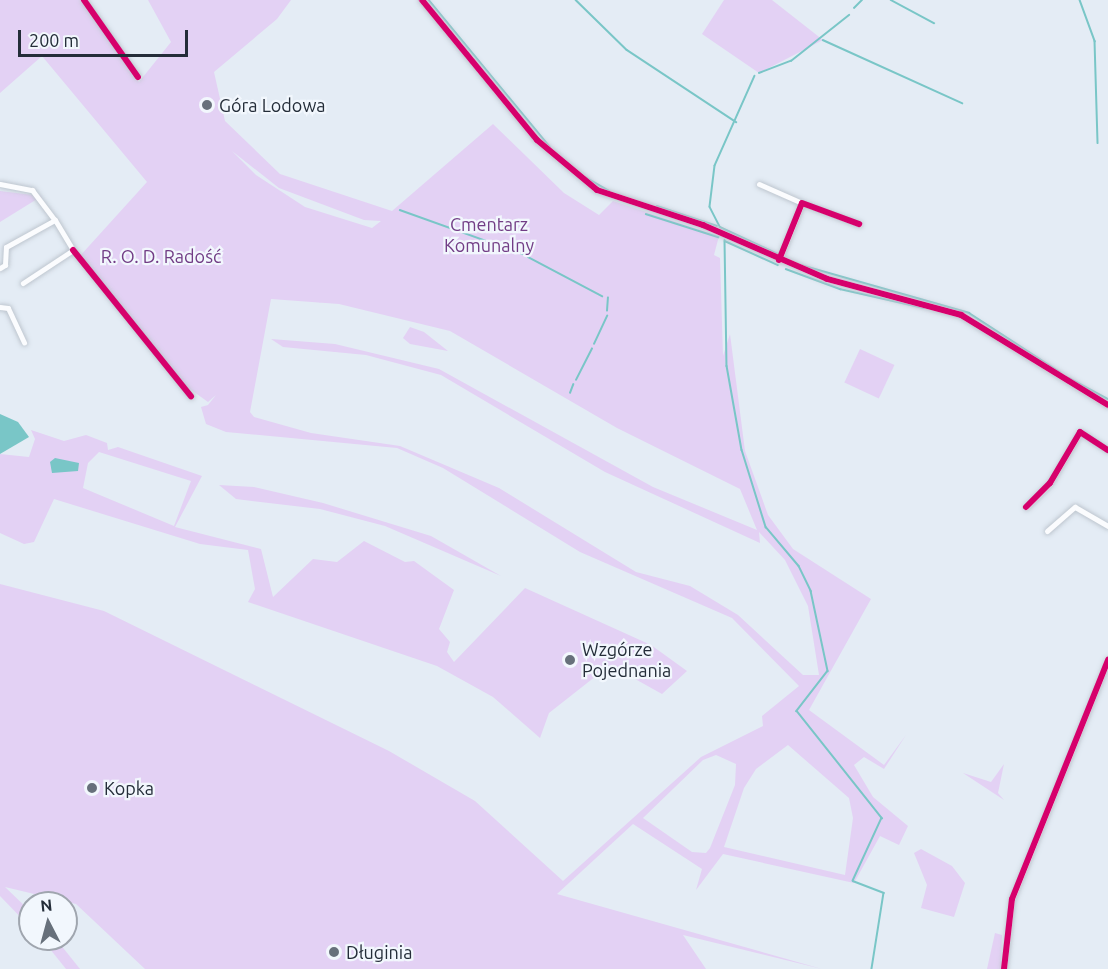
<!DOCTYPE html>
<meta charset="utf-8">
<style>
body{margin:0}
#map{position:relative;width:1108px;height:969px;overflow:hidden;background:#e4ecf5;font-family:Ubuntu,sans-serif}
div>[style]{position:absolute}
.green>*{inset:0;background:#e3d1f4;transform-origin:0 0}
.water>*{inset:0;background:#79c6c7}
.stream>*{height:1.5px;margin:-0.75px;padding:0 0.75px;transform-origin:0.75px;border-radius:0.75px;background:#79c6c7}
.roads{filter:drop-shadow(0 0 2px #bec6cf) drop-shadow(0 0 2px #bec6cf)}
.minor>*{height:5px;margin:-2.5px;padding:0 2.5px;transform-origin:2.5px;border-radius:2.5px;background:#fbfcfe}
.tertiary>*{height:6px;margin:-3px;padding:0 3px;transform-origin:3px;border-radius:3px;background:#fbfcfe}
.cycleway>*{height:6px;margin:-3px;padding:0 3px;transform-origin:3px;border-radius:3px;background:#d6006c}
.dots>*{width:16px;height:16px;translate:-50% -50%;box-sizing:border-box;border:3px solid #f2f7fd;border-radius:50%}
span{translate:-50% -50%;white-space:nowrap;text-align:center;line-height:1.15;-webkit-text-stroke:4.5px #f2f7fd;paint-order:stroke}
.poi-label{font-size:18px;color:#242d39}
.left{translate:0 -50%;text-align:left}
.park-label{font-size:18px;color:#723d86}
.north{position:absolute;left:18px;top:891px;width:60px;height:60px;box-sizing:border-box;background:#f2f7fd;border:2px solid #a0a6af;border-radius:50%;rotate:354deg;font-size:16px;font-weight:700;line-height:24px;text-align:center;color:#242d39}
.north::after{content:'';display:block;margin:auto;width:21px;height:27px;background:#67707b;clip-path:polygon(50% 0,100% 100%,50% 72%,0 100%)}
.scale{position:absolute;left:18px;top:30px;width:170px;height:27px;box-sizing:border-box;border:3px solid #242d39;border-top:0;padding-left:8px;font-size:18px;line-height:21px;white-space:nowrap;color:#242d39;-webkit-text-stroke:4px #f2f7fd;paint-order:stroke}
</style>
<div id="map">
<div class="green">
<div style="clip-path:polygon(evenodd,0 0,82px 0,139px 82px,171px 42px,148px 0,291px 0,277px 19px,214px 72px,225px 121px,280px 174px,392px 211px,493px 124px,564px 193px,599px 215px,613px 201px,719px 236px,714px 255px,720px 258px,723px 356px,730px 334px,745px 451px,768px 515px,793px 549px,871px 599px,809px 710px,884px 765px,906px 735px,884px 769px,864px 757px,854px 765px,873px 797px,908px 826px,899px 845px,880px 836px,854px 883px,723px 854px,696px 890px,702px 869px,633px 824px,557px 894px,822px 969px,683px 935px,706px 969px,145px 969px,76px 904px,5px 887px,30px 911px,30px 927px,0 896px,0 584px,104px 611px,389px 751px,475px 801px,563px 881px,701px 757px,763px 726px,762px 716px,799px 686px,732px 618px,580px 552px,443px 468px,397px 448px,226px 432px,206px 424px,201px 407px,208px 405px,216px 395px,208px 402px,183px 384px,79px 257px,147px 182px,42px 56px,0 93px,0 0,232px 151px,279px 188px,364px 220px,381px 221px,372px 228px,305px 207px,256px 175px,232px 151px,0 0,271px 299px,339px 304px,450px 331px,617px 428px,740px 489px,757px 530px,653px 487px,439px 369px,335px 344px,271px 339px,283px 347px,366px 355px,441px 375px,605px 472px,760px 543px,759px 532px,785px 560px,808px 606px,819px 675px,803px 675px,738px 615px,690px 586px,636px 572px,499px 488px,400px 446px,311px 433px,254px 417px,250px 412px,271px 299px,0 0,788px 745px,849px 798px,853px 818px,845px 875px,724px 847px,744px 788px,756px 769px,788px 745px,0 0,716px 755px,736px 764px,735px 785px,710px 848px,706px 853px,692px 852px,643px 818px,703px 760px,716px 755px)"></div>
<div style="clip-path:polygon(724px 0,772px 0,823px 40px,759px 73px,702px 34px)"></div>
<div style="clip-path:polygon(0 191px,42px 196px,0 222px)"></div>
<div style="clip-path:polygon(410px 327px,424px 332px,448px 351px,410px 344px,403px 338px)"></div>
<div style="left:860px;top:349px;width:38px;height:37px;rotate:25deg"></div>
<div style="clip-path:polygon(evenodd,31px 430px,64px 441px,86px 435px,107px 443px,108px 450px,118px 447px,202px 476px,175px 527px,261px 549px,273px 597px,313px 559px,337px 562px,364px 541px,405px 562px,414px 561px,454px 590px,439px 629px,450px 642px,447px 652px,454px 662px,525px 588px,651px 645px,687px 671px,662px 694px,610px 665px,549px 713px,540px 738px,493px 697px,437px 666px,248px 602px,255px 589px,248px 550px,200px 544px,54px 499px,34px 542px,24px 544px,0 533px,0 454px,29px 457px,35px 439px,31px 430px,99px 452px,191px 481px,174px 526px,83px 488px,88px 463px,99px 452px)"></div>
<div style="clip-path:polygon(219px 485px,254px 487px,323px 503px,431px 536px,501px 576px,385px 526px,320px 509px,236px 499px)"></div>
<div style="clip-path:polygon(1004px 764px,998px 793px,1004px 800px,963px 773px,991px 782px)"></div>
<div style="clip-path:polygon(921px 849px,952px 866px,965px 883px,954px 917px,921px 908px,927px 885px,914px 853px)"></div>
<div style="clip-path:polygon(995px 933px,1002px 935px,1001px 969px,987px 969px)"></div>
<div style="clip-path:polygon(42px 939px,56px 939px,80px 969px,66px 969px)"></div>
</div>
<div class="water">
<div style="clip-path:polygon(0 414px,18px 422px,29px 437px,0 454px)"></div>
<div style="clip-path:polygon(55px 458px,79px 463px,78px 471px,52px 473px,50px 462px)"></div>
</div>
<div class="stream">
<div style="left:429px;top:0;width:190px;rotate:50.5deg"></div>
<div style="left:576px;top:0;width:71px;rotate:44.4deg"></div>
<div style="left:627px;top:50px;width:131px;rotate:33.4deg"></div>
<div style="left:891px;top:0;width:49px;rotate:28.1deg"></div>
<div style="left:1080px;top:0;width:44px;rotate:69.9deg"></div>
<div style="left:1095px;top:41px;width:102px;rotate:88.3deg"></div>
<div style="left:854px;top:8px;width:11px;rotate:-45deg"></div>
<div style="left:823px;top:40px;width:153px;rotate:24.4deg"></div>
<div style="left:759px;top:73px;width:34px;rotate:-21deg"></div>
<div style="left:791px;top:61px;width:74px;rotate:-38.4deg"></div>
<div style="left:755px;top:76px;width:98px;rotate:114deg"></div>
<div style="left:715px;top:166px;width:41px;rotate:97deg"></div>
<div style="left:710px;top:207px;width:22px;rotate:63deg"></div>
<div style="left:720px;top:227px;width:64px;rotate:25deg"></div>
<div style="left:585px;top:177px;width:28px;rotate:30deg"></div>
<div style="left:657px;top:206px;width:63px;rotate:18.4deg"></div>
<div style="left:400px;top:210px;width:131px;rotate:19.7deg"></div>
<div style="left:646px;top:214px;width:76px;rotate:17.7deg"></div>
<div style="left:725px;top:240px;width:126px;rotate:89.1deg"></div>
<div style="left:727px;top:366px;width:85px;rotate:79.9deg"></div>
<div style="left:742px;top:450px;width:81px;rotate:72.7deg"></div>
<div style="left:766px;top:527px;width:51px;rotate:49.8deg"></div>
<div style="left:799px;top:566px;width:28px;rotate:64deg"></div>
<div style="left:811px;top:591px;width:82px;rotate:78deg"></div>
<div style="left:828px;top:671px;width:51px;rotate:127.8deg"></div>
<div style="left:797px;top:711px;width:137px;rotate:51.5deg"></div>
<div style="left:882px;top:818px;width:69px;rotate:114.7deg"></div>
<div style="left:853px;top:881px;width:33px;rotate:21deg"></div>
<div style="left:884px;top:893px;width:77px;rotate:99deg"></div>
<div style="left:725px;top:241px;width:58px;rotate:24.4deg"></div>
<div style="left:528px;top:257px;width:84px;rotate:27.8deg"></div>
<div style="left:801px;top:265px;width:175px;rotate:15.9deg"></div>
<div style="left:969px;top:313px;width:108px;rotate:33deg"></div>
<div style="left:786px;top:269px;width:58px;rotate:20.3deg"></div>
<div style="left:840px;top:289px;width:86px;rotate:12.7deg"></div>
<div style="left:607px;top:311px;width:13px;rotate:-86deg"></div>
<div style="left:594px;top:344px;width:31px;rotate:-65deg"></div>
<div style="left:1069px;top:378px;width:44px;rotate:28.3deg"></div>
<div style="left:576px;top:380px;width:35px;rotate:-63deg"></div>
<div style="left:570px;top:393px;width:9px;rotate:-69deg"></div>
</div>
<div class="roads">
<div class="minor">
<div style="left:84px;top:0;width:94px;rotate:55deg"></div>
<div style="left:0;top:184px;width:33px;rotate:11deg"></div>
<div style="left:32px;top:190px;width:38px;rotate:53deg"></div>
<div style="left:759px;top:184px;width:47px;rotate:23.8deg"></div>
<div style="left:73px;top:250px;width:188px;rotate:51.1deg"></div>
<div style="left:779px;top:260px;width:61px;rotate:-68deg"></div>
<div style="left:802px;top:203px;width:61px;rotate:20.2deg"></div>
<div style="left:0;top:268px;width:6px;rotate:-31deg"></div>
<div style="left:5px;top:265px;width:18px;rotate:-87deg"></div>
<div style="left:6px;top:247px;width:56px;rotate:-28.9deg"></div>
<div style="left:55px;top:220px;width:35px;rotate:59deg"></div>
<div style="left:73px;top:250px;width:60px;rotate:146.6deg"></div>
<div style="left:0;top:307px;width:8px;rotate:7deg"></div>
<div style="left:8px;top:308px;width:38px;rotate:65deg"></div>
<div style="left:1026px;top:507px;width:34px;rotate:-45deg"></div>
<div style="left:1050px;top:483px;width:59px;rotate:-59.5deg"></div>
<div style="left:1080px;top:432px;width:33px;rotate:33deg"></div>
<div style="left:1047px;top:531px;width:37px;rotate:-41deg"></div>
<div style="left:1075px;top:507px;width:38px;rotate:30deg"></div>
<div style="left:1004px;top:969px;width:70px;rotate:-83.5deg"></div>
<div style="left:1012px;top:899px;width:258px;rotate:-68.1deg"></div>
</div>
<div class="tertiary">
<div style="left:422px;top:0;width:181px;rotate:50.6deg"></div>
<div style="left:537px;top:140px;width:78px;rotate:39.8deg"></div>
<div style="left:597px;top:190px;width:112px;rotate:18.3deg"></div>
<div style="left:703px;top:225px;width:135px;rotate:23.5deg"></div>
<div style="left:827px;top:279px;width:139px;rotate:15deg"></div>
<div style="left:961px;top:315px;width:172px;rotate:31.5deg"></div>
</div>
</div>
<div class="cycleway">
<div style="left:84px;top:0;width:94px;rotate:55deg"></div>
<div style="left:422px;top:0;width:181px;rotate:50.6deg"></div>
<div style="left:537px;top:140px;width:78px;rotate:39.8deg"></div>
<div style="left:597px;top:190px;width:112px;rotate:18.3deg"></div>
<div style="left:703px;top:225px;width:135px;rotate:23.5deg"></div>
<div style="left:827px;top:279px;width:139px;rotate:15deg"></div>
<div style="left:961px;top:315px;width:172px;rotate:31.5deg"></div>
<div style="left:73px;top:250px;width:188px;rotate:51.1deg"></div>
<div style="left:779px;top:260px;width:61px;rotate:-68deg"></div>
<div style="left:802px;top:203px;width:61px;rotate:20.2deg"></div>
<div style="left:1026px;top:507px;width:34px;rotate:-45deg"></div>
<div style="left:1050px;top:483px;width:59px;rotate:-59.5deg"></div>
<div style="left:1080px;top:432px;width:33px;rotate:33deg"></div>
<div style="left:1004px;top:969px;width:70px;rotate:-83.5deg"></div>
<div style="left:1012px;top:899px;width:258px;rotate:-68.1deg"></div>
</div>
<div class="dots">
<div style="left:207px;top:105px;background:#67707b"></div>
<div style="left:570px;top:660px;background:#67707b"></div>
<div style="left:92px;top:788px;background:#67707b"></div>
<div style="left:334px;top:952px;background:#67707b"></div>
</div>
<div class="poi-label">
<span class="left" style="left:219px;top:105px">Góra Lodowa</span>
<span class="left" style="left:582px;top:660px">Wzgórze<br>Pojednania</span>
<span class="left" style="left:104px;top:788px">Kopka</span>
<span class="left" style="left:346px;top:952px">Długinia</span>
</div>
<div class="park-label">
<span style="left:489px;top:235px">Cmentarz<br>Komunalny</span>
<span style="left:161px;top:256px">R. O. D. Radość</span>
</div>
<div class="north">N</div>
<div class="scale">200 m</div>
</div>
